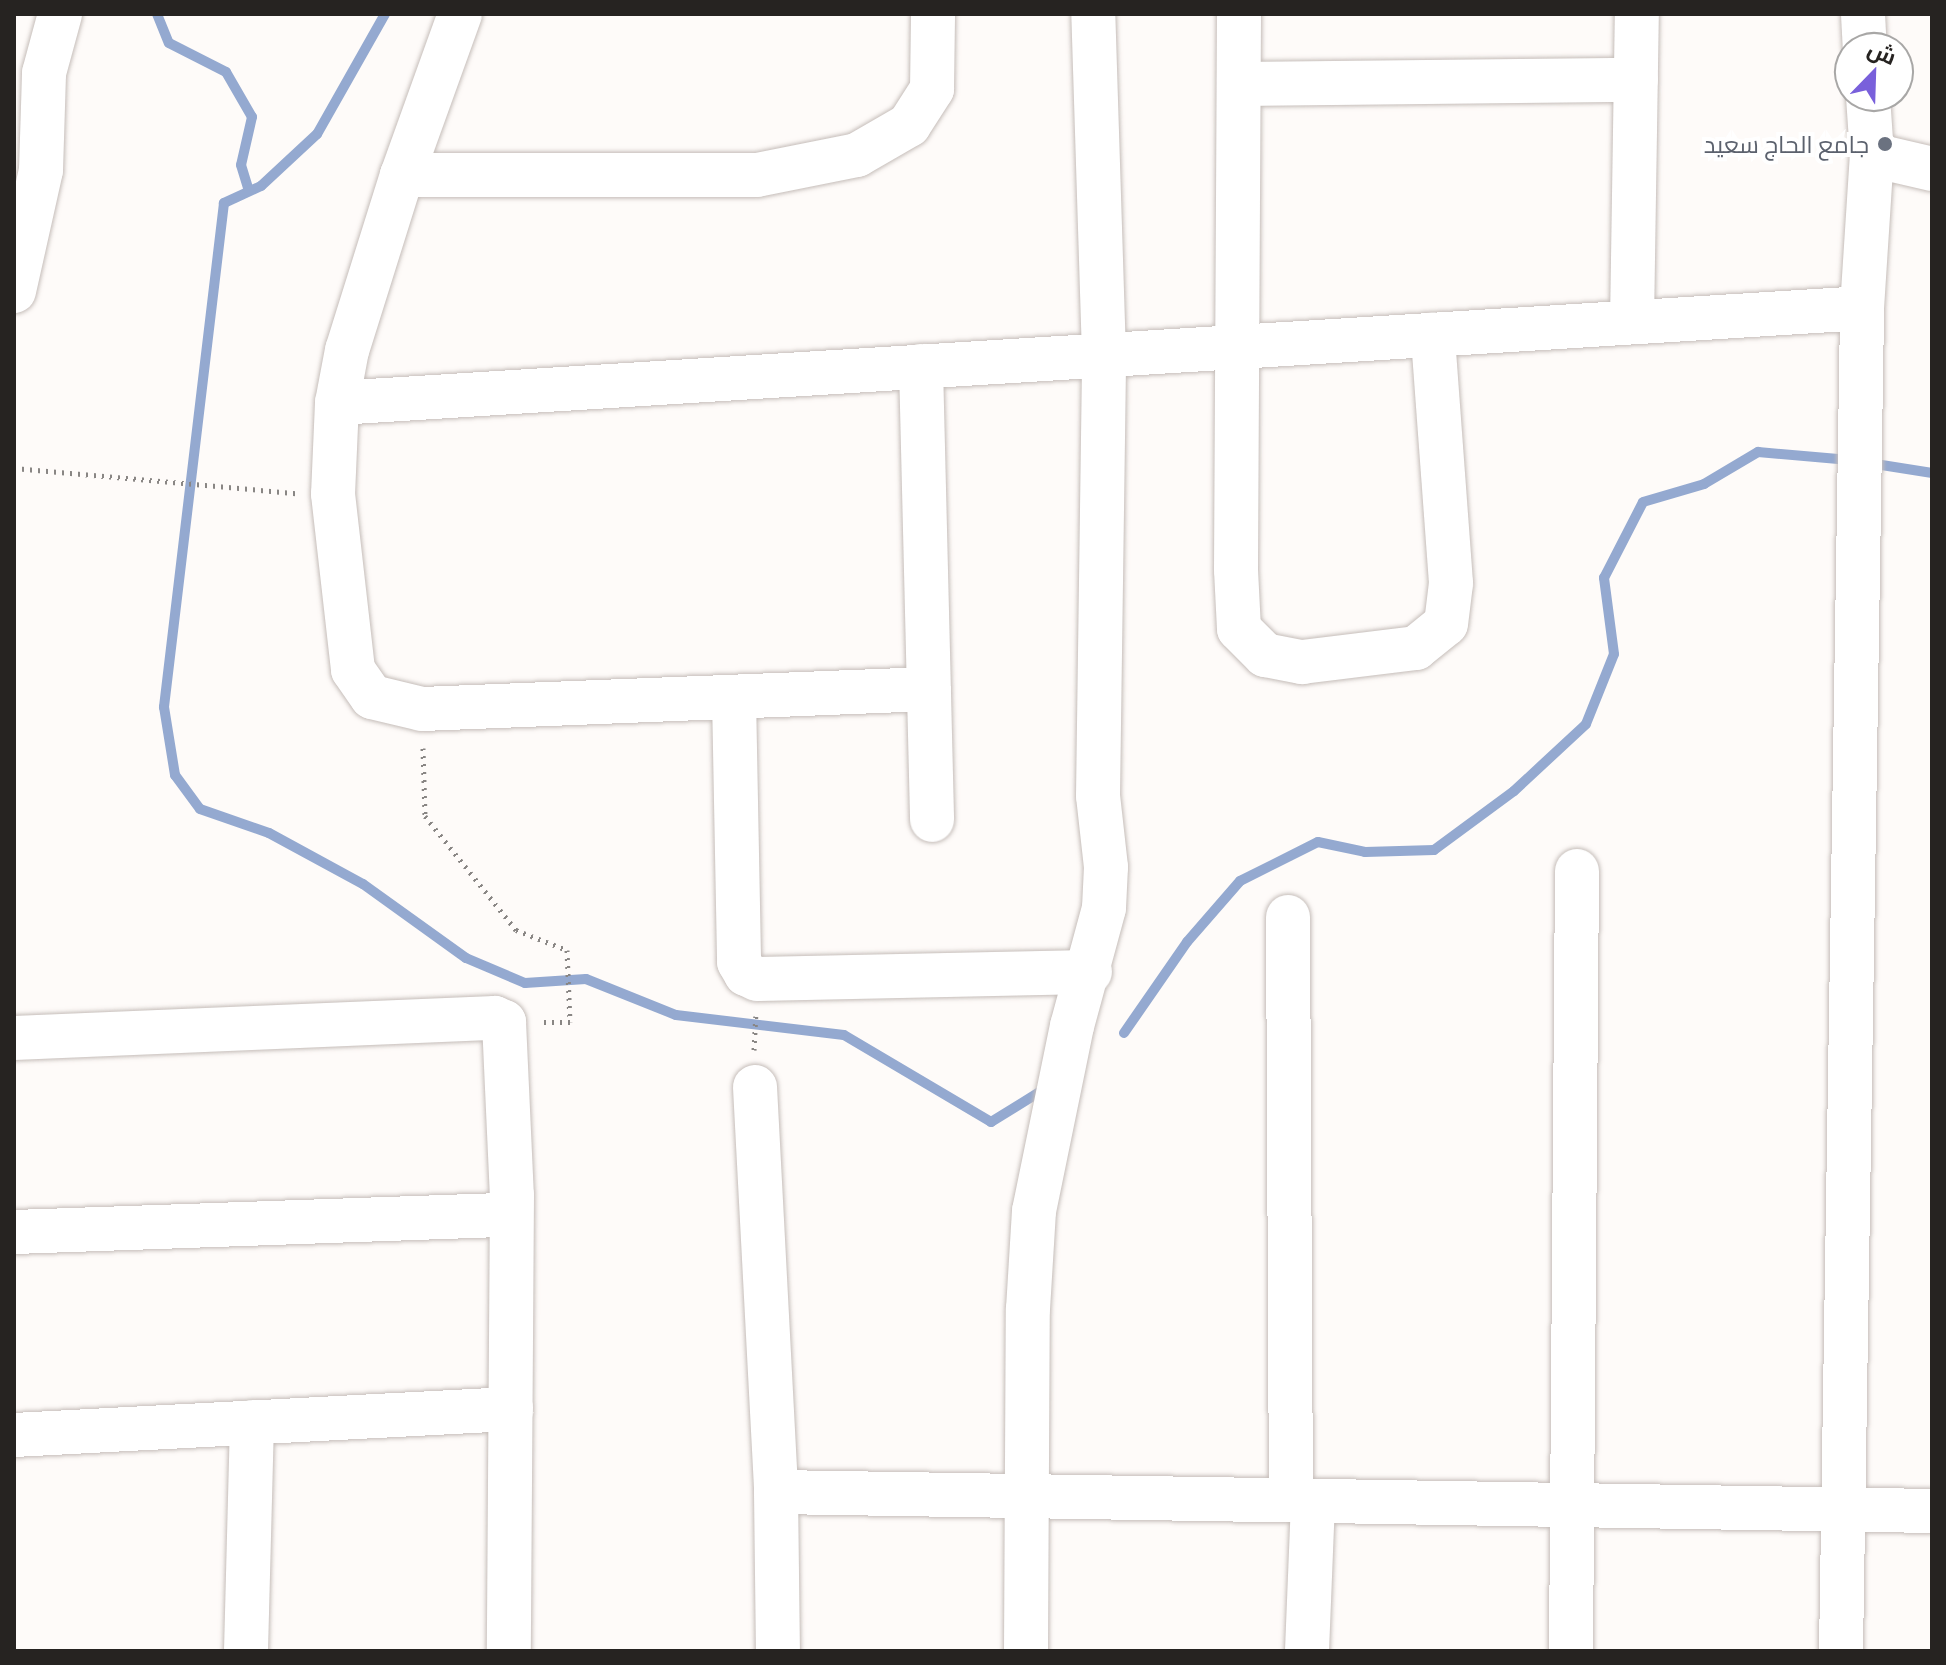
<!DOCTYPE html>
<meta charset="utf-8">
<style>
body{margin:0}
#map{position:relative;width:1946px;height:1665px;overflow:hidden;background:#fefbf9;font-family:"Exo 2",Cairo,sans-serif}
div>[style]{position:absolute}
.stream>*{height:10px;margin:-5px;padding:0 5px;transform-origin:5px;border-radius:5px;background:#94a9d0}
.path>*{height:5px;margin-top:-2.5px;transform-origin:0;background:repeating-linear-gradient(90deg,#898684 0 2px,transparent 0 8px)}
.roads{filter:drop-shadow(0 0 2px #c5bdb9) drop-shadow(0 0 2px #c5bdb9)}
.minor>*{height:44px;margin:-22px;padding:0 22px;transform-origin:22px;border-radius:22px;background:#fff}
.dots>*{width:22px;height:22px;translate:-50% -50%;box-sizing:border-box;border:4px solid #fff;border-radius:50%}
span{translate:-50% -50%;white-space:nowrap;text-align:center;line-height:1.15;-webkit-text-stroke:8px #fff;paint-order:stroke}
.worship-label{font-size:24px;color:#5b616d}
.right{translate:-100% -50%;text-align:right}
.frame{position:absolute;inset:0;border:16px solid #262321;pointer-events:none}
.north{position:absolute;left:1834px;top:32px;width:80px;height:80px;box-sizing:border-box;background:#fff;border:2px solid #a8a7a6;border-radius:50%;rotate:23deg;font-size:22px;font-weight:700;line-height:32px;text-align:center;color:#262321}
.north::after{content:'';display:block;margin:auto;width:28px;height:36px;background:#7960db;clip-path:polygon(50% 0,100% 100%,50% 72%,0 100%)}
</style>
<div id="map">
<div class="stream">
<div style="left:157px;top:14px;width:31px;rotate:68deg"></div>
<div style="left:169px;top:43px;width:64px;rotate:27deg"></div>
<div style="left:226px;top:72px;width:52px;rotate:60deg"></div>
<div style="left:252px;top:117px;width:49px;rotate:102.9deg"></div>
<div style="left:241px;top:165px;width:27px;rotate:73deg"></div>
<div style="left:385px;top:14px;width:138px;rotate:119.5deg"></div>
<div style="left:317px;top:134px;width:76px;rotate:137.1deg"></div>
<div style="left:261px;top:186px;width:41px;rotate:155.3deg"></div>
<div style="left:224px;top:203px;width:508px;rotate:96.79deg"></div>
<div style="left:164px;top:707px;width:69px;rotate:80.8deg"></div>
<div style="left:175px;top:775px;width:42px;rotate:53.7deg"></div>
<div style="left:200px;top:809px;width:73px;rotate:19.2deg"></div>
<div style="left:269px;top:833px;width:107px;rotate:28.5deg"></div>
<div style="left:363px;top:884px;width:127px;rotate:35.7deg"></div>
<div style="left:466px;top:958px;width:64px;rotate:23deg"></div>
<div style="left:525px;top:983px;width:61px;rotate:-3.8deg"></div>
<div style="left:586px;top:979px;width:97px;rotate:21.8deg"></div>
<div style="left:676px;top:1015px;width:169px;rotate:6.8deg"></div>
<div style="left:844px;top:1035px;width:171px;rotate:30.6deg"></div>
<div style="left:991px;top:1122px;width:65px;rotate:-31.7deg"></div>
<div style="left:1869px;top:463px;width:64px;rotate:9deg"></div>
<div style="left:1124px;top:1033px;width:111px;rotate:-55.3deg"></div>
<div style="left:1187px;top:942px;width:81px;rotate:-49deg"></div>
<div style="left:1240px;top:881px;width:87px;rotate:-26.6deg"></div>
<div style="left:1318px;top:842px;width:48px;rotate:12deg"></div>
<div style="left:1365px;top:852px;width:69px;rotate:-1.7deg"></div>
<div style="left:1434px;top:850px;width:99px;rotate:-36.4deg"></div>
<div style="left:1514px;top:791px;width:98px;rotate:-42.9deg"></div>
<div style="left:1586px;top:724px;width:75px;rotate:-68.2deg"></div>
<div style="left:1614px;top:654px;width:77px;rotate:-97.5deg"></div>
<div style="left:1604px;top:578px;width:85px;rotate:-62.8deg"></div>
<div style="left:1643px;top:502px;width:64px;rotate:-16.4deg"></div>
<div style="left:1704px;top:484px;width:63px;rotate:-30.7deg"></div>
<div style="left:1758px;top:452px;width:92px;rotate:5deg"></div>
</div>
<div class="path">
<div style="left:14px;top:468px;width:283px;rotate:5.1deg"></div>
<div style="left:423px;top:748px;width:68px;rotate:88.3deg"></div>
<div style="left:425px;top:816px;width:146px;rotate:51.4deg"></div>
<div style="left:516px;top:930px;width:55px;rotate:21.4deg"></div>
<div style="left:567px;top:950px;width:72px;rotate:87.6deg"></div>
<div style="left:570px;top:1022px;width:29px;rotate:180deg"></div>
<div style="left:754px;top:1050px;width:34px;rotate:-87deg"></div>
</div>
<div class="roads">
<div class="minor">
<div style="left:460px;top:14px;width:171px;rotate:109.8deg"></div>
<div style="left:402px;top:175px;width:183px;rotate:107.4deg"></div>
<div style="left:347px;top:350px;width:54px;rotate:100.7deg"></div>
<div style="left:337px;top:403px;width:91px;rotate:92.5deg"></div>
<div style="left:333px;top:494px;width:177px;rotate:83.5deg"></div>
<div style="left:353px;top:670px;width:33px;rotate:55deg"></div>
<div style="left:372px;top:697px;width:51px;rotate:13.5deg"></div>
<div style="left:422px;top:709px;width:507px;rotate:-2.26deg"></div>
<div style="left:1239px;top:14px;width:556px;rotate:90.31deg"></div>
<div style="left:1236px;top:570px;width:59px;rotate:87.1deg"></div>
<div style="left:1239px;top:629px;width:37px;rotate:45deg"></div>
<div style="left:1265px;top:655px;width:38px;rotate:11deg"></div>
<div style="left:1302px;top:662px;width:115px;rotate:-7deg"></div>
<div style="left:1416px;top:648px;width:38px;rotate:-39deg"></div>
<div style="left:1446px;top:624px;width:41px;rotate:-83deg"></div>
<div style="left:1451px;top:583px;width:249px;rotate:-94.2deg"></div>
<div style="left:1863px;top:14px;width:34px;rotate:87deg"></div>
<div style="left:1239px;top:84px;width:397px;rotate:-0.6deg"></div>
<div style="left:1872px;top:155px;width:62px;rotate:13.1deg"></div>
<div style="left:402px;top:175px;width:355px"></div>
<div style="left:757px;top:175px;width:102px;rotate:-11.3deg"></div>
<div style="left:857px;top:155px;width:60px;rotate:-30deg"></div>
<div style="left:909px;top:125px;width:43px;rotate:-57.4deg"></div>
<div style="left:932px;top:89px;width:75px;rotate:-89.2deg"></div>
<div style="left:14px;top:291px;width:124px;rotate:-77.4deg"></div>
<div style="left:41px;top:170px;width:97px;rotate:-88.2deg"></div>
<div style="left:44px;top:73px;width:61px;rotate:-74.8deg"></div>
<div style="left:1632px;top:322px;width:308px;rotate:-89.1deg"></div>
<div style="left:921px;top:366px;width:454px;rotate:88.6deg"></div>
<div style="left:337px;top:403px;width:1528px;rotate:-3.56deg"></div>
<div style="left:734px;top:697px;width:265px;rotate:88.9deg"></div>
<div style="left:739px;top:962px;width:14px;rotate:60deg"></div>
<div style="left:746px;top:974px;width:12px;rotate:24deg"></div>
<div style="left:757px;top:979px;width:333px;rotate:-1.2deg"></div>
<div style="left:1288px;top:917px;width:583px;rotate:89.71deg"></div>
<div style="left:14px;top:1038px;width:481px;rotate:-2.4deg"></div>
<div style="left:495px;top:1018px;width:10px;rotate:24deg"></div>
<div style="left:504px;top:1022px;width:173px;rotate:87.4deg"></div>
<div style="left:512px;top:1195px;width:456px;rotate:90.4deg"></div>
<div style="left:755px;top:1087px;width:406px;rotate:87deg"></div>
<div style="left:776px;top:1492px;width:159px;rotate:89.3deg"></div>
<div style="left:14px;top:1232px;width:497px;rotate:-2deg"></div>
<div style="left:14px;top:1435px;width:498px;rotate:-3deg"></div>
<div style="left:776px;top:1492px;width:1156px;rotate:0.94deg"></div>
<div style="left:246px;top:1651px;width:229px;rotate:-88.5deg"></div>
<div style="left:1026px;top:1651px;width:342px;rotate:-89.7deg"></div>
<div style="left:1028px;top:1309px;width:98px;rotate:-86.5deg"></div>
<div style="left:1034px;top:1211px;width:189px;rotate:-78.4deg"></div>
<div style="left:1072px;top:1026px;width:122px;rotate:-74.8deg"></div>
<div style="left:1104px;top:908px;width:41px;rotate:-87.2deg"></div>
<div style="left:1106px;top:867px;width:71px;rotate:-96.4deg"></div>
<div style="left:1098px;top:796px;width:441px;rotate:-89.2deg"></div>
<div style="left:1104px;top:355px;width:341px;rotate:-91.8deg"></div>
<div style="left:1307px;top:1651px;width:150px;rotate:-87.7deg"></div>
<div style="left:1571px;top:1651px;width:780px;rotate:-89.56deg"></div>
<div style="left:1841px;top:1651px;width:1343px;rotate:-89.1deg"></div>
<div style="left:1862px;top:308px;width:153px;rotate:-86.3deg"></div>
<div style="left:1872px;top:155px;width:59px;rotate:-93.9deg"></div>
</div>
</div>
<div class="dots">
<div style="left:1885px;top:144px;background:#6b7280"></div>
</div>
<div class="worship-label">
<span class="right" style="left:1869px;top:144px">جامع الحاج سعيد</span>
</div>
<div class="frame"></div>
<div class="north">ش</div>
</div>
